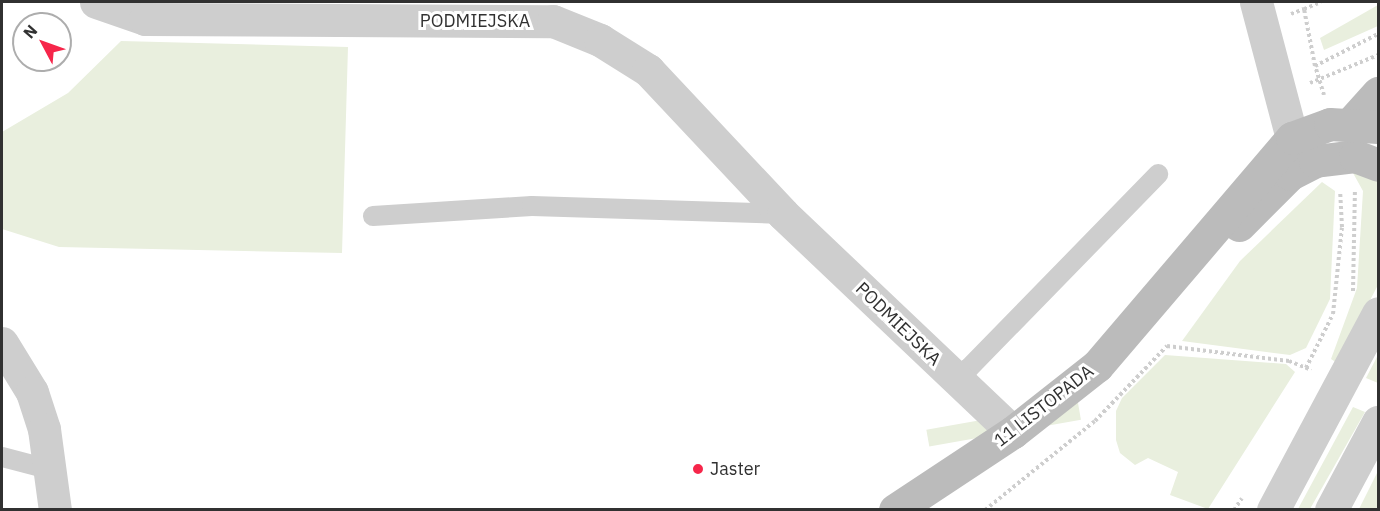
<!DOCTYPE html>
<style>
body{margin:0}
#map{position:relative;width:1380px;height:511px;overflow:hidden;background:#fff;font-family:"IBM Plex Sans",sans-serif}
div>[style]{position:absolute}
.green>*{inset:0;background:#e9efde;transform-origin:0 0}
.path>*{height:4px;margin-top:-2px;transform-origin:0;background:repeating-linear-gradient(90deg,#cecece 0 3px,transparent 0 6px)}
.service>*{height:20px;margin:-10px;padding:0 10px;transform-origin:10px;border-radius:10px;background:#cecece}
.minor>*{height:33px;margin:-16.5px;padding:0 16.5px;transform-origin:16.5px;border-radius:16.5px;background:#cecece}
.tertiary>*{height:33px;margin:-16.5px;padding:0 16.5px;transform-origin:16.5px;border-radius:16.5px;background:#cecece}
.secondary>*{height:33px;margin:-16.5px;padding:0 16.5px;transform-origin:16.5px;border-radius:16.5px;background:#bbb}
.dots>*{width:16px;height:16px;translate:-50% -50%;box-sizing:border-box;border:3px solid #fff;border-radius:50%}
span{translate:-50% -50%;white-space:nowrap;text-align:center;line-height:1.15;-webkit-text-stroke:6px #fff;paint-order:stroke}
.street-label{font-size:18px;color:#313131}
.poi-label{font-size:18px;color:#313131}
.left{translate:0 -50%;text-align:left}
.frame{position:absolute;inset:0;border:3px solid #313131;pointer-events:none}
.north{position:absolute;left:12px;top:12px;width:60px;height:60px;box-sizing:border-box;background:#fff;border:2px solid #adadad;border-radius:50%;rotate:311deg;font-size:16px;font-weight:700;line-height:24px;text-align:center;color:#313131}
.north::after{content:'';display:block;margin:auto;width:21px;height:27px;background:#f6264a;clip-path:polygon(50% 0,100% 100%,50% 72%,0 100%)}
</style>
<div id="map">
<div class="green">
<div style="clip-path:polygon(1378px 5px,1378px 26px,1324px 50px,1320px 38px)"></div>
<div style="clip-path:polygon(121px 41px,348px 47px,342px 253px,59px 247px,2px 229px,2px 132px,68px 93px)"></div>
<div style="clip-path:polygon(1353px 173px,1368px 173px,1378px 181px,1378px 285px,1337px 363px,1331px 359px,1357px 288px,1363px 191px)"></div>
<div style="clip-path:polygon(1322px 182px,1335px 191px,1330px 299px,1306px 348px,1290px 355px,1182px 341px,1240px 261px)"></div>
<div style="clip-path:polygon(1165px 355px,1286px 364px,1295px 372px,1208px 509px,1170px 495px,1178px 472px,1148px 458px,1135px 465px,1120px 453px,1116px 440px,1116px 411px,1122px 398px)"></div>
<div style="clip-path:polygon(1378px 355px,1378px 383px,1366px 378px)"></div>
<div style="left:1078px;top:403px;width:17px;height:154px;rotate:80deg"></div>
<div style="clip-path:polygon(1353px 407px,1365px 412px,1310px 509px,1298px 509px)"></div>
<div style="clip-path:polygon(1378px 471px,1378px 509px,1359px 509px)"></div>
</div>
<div class="path">
<div style="left:1291px;top:14px;width:14px;rotate:-21deg"></div>
<div style="left:1315px;top:66px;width:58px;rotate:-100.9deg"></div>
<div style="left:1304px;top:9px;width:18px;rotate:-22deg"></div>
<div style="left:1310px;top:83px;width:74px;rotate:-22.4deg"></div>
<div style="left:1324px;top:95px;width:30px;rotate:-107deg"></div>
<div style="left:1315px;top:66px;width:71px;rotate:-26.9deg"></div>
<div style="left:1353px;top:291px;width:100px;rotate:-88.9deg"></div>
<div style="left:1306px;top:368px;width:60px;rotate:-63.4deg"></div>
<div style="left:1333px;top:314px;width:87px;rotate:-84.1deg"></div>
<div style="left:1342px;top:227px;width:36px;rotate:-93deg"></div>
<div style="left:985px;top:510px;width:141px;rotate:-39deg"></div>
<div style="left:1095px;top:421px;width:104px;rotate:-46.2deg"></div>
<div style="left:1167px;top:346px;width:123px;rotate:7deg"></div>
<div style="left:1289px;top:361px;width:24px;rotate:22deg"></div>
<div style="left:1234px;top:510px;width:14px;rotate:-56deg"></div>
</div>
<div class="service">
<div style="left:373px;top:216px;width:159px;rotate:-3.6deg"></div>
<div style="left:532px;top:206px;width:251px;rotate:1.8deg"></div>
<div style="left:953px;top:377px;width:18px;rotate:-29deg"></div>
<div style="left:969px;top:368px;width:271px;rotate:-45.7deg"></div>
<div style="left:2px;top:457px;width:52px;rotate:14.6deg"></div>
</div>
<div class="minor">
<div style="left:96px;top:2px;width:52px;rotate:19.1deg"></div>
<div style="left:145px;top:19px;width:408px;rotate:0.3deg"></div>
<div style="left:553px;top:21px;width:51px;rotate:22deg"></div>
<div style="left:600px;top:40px;width:57px;rotate:32deg"></div>
<div style="left:648px;top:70px;width:197px;rotate:46.8deg"></div>
<div style="left:783px;top:214px;width:317px;rotate:43.5deg"></div>
<div style="left:1256px;top:2px;width:141px;rotate:75.2deg"></div>
<div style="left:2px;top:343px;width:57px;rotate:58.5deg"></div>
<div style="left:32px;top:392px;width:39px;rotate:72deg"></div>
<div style="left:44px;top:429px;width:82px;rotate:82.3deg"></div>
</div>
<div class="tertiary">
<div style="left:1273px;top:510px;width:223px;rotate:-61.9deg"></div>
<div style="left:1331px;top:510px;width:100px;rotate:-61.9deg"></div>
</div>
<div class="secondary">
<div style="left:1350px;top:124px;width:42px;rotate:-47.9deg"></div>
<div style="left:1239px;top:225px;width:72px;rotate:-45deg"></div>
<div style="left:1290px;top:174px;width:28px;rotate:-27deg"></div>
<div style="left:1315px;top:161px;width:40px;rotate:-7.1deg"></div>
<div style="left:1355px;top:156px;width:25px;rotate:21deg"></div>
<div style="left:895px;top:510px;width:141px;rotate:-33.5deg"></div>
<div style="left:1013px;top:432px;width:107px;rotate:-38.2deg"></div>
<div style="left:1097px;top:366px;width:300px;rotate:-49.5deg"></div>
<div style="left:1292px;top:138px;width:40px;rotate:-20.2deg"></div>
<div style="left:1330px;top:124px;width:48px;rotate:3.6deg"></div>
</div>
<div class="dots">
<div style="left:698px;top:469px;background:#f6264a"></div>
</div>
<div class="street-label">
<span style="left:475px;top:21px">PODMIEJSKA</span>
<span style="left:898px;top:324px;rotate:44deg">PODMIEJSKA</span>
<span style="left:1044px;top:406px;rotate:-38deg">11 LISTOPADA</span>
</div>
<div class="poi-label">
<span class="left" style="left:710px;top:469px">Jaster</span>
</div>
<div class="frame"></div>
<div class="north">N</div>
</div>
